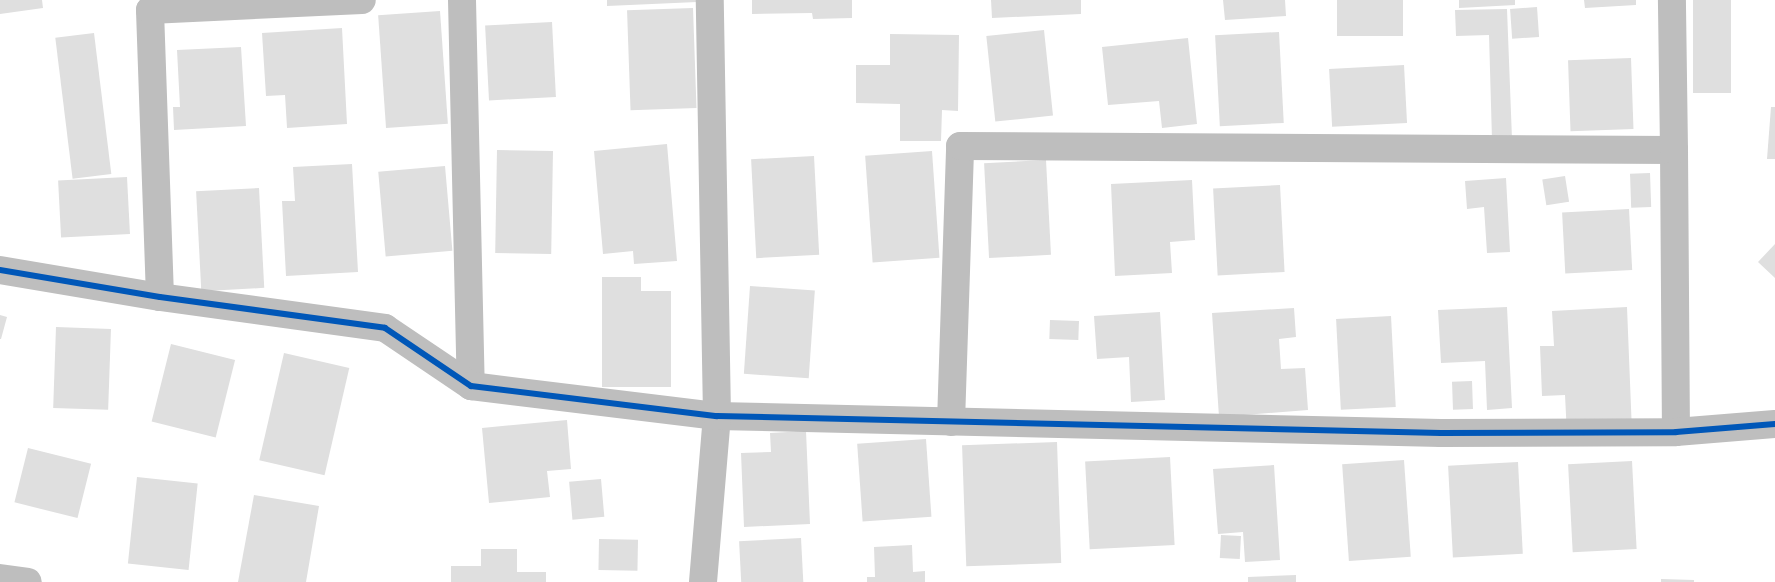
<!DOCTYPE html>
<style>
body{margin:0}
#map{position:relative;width:1775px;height:582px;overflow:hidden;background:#fff;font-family:Montserrat,sans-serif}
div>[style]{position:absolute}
.building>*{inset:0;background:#dfdfdf;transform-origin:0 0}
.minor>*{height:28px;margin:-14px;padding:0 14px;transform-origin:14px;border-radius:14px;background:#bebebe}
.cycleway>*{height:6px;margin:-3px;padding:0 3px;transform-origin:3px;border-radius:3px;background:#0057b8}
span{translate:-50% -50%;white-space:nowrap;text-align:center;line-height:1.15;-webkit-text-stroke:4px #fff;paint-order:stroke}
</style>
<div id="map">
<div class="building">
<div style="clip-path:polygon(0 0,42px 0,43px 8px,0 14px)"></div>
<div style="clip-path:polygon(607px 0,697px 0,697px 2px,607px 6px)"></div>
<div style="clip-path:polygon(752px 0,852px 0,852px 18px,813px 19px,812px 13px,752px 14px)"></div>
<div style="clip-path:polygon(991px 0,1081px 0,1081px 14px,992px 18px)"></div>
<div style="clip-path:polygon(1223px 0,1285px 0,1286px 16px,1225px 20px)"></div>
<div style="left:1337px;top:0;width:66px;height:36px"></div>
<div style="clip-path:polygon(1459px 0,1515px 0,1515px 5px,1459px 8px)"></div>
<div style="clip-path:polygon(1584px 0,1636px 0,1636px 5px,1585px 8px)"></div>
<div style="left:1693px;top:0;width:38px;height:93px"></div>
<div style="left:1537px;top:7px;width:30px;height:27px;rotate:86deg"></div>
<div style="left:693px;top:8px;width:100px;height:66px;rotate:88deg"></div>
<div style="clip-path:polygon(1507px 9px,1512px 139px,1492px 140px,1489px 35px,1456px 36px,1455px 10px)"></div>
<div style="left:440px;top:11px;width:113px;height:62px;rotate:86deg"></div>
<div style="left:552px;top:22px;width:75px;height:67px;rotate:87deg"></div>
<div style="clip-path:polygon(342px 28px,347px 124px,287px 128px,285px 95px,266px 96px,262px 33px)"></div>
<div style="left:1044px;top:30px;width:86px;height:58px;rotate:84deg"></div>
<div style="left:1279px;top:32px;width:91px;height:64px;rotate:87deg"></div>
<div style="left:94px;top:33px;width:142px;height:39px;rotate:83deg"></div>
<div style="clip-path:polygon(890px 34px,959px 35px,958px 111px,942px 110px,941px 141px,900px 141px,900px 104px,856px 103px,856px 65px,890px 65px)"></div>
<div style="clip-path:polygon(1188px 38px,1197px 124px,1162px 128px,1159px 101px,1108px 105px,1102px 47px)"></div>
<div style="clip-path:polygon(241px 47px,246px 126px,174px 130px,173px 107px,180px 107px,177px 50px)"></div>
<div style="left:1631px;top:58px;width:71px;height:63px;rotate:88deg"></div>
<div style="left:1404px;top:65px;width:58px;height:75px;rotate:87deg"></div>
<div style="clip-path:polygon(1771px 107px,1775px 107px,1775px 159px,1767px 159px)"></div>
<div style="clip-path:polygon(667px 144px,677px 261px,634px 264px,633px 251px,603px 254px,594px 151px)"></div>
<div style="left:497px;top:150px;width:56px;height:103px;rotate:1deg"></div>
<div style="left:932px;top:151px;width:107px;height:67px;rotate:86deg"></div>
<div style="left:814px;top:156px;width:99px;height:63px;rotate:87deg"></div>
<div style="left:1046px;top:160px;width:95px;height:62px;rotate:87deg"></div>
<div style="clip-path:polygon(352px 164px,358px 272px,286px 276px,282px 201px,295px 201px,293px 167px)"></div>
<div style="left:445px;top:166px;width:85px;height:67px;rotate:85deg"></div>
<div style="left:1650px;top:173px;width:34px;height:20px;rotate:88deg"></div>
<div style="left:1565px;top:176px;width:26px;height:23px;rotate:81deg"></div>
<div style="left:127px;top:177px;width:57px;height:69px;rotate:87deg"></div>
<div style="clip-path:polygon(1506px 178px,1510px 252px,1487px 253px,1484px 207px,1467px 209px,1465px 181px)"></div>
<div style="clip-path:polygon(1192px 180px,1195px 240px,1170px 242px,1172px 273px,1115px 276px,1111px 184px)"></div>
<div style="left:1280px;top:185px;width:87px;height:67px;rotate:87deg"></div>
<div style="left:259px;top:188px;width:100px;height:63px;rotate:87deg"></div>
<div style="left:1629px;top:209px;width:61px;height:67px;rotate:87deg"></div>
<div style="clip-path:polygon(1775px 244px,1775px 278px,1758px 262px)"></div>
<div style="clip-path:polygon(602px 277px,641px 277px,641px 291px,671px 291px,671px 387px,602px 387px)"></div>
<div style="left:750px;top:286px;width:65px;height:88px;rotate:4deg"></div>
<div style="clip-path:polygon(1507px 307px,1512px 408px,1487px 410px,1485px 361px,1441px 363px,1438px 310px)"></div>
<div style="clip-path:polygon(1627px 307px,1632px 432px,1567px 435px,1565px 395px,1542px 396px,1540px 346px,1554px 346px,1552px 311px)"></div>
<div style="clip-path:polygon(1294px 308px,1296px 337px,1279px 339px,1281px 369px,1305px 368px,1308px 410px,1219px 417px,1212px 313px)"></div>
<div style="clip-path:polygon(1160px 312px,1165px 400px,1131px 402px,1129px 357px,1097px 359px,1094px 316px)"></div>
<div style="clip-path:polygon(0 315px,7px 317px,1px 339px,0 339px)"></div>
<div style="left:1391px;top:316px;width:91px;height:55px;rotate:87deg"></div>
<div style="left:1050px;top:320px;width:29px;height:19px;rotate:2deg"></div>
<div style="left:56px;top:327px;width:55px;height:81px;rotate:2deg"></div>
<div style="left:171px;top:344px;width:66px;height:80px;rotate:14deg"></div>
<div style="left:284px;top:353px;width:67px;height:110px;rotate:13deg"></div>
<div style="left:1472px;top:381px;width:28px;height:20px;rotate:88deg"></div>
<div style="clip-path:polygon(567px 420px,571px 469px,547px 471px,550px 497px,489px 503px,482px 428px)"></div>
<div style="clip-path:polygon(806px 431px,810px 524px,744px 527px,741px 453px,771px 452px,770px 433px)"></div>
<div style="left:926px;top:439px;width:78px;height:69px;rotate:86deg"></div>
<div style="left:1057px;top:442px;width:121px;height:95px;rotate:88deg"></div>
<div style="left:28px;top:448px;width:65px;height:56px;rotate:14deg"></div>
<div style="left:1170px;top:457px;width:88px;height:85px;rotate:87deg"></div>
<div style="left:1404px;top:460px;width:97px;height:62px;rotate:86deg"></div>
<div style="left:1632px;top:461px;width:88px;height:64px;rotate:87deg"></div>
<div style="left:1518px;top:462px;width:92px;height:70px;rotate:87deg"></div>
<div style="clip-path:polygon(1274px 465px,1280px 560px,1245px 562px,1243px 532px,1218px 534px,1213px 469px)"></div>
<div style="left:137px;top:477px;width:61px;height:87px;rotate:6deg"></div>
<div style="left:601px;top:479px;width:38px;height:32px;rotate:85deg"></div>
<div style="clip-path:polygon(254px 495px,319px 506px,306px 582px,238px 582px)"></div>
<div style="left:1221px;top:535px;width:20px;height:23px;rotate:3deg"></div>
<div style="left:801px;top:538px;width:44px;height:62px;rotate:87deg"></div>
<div style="left:599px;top:539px;width:39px;height:31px;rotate:1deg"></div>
<div style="clip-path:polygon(912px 545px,913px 572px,925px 571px,925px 582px,867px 582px,867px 577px,875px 577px,874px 547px)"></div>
<div style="clip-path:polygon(481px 549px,517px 549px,517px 572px,546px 572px,546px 582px,451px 582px,451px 566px,481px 566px)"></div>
<div style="clip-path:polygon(1296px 575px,1296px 582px,1248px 582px,1248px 577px)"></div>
<div style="clip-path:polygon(1661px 579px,1694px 580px,1694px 582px,1661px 582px)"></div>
</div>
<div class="minor">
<div style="left:462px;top:0;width:386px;rotate:88.7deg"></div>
<div style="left:1674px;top:150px;width:282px;rotate:89.6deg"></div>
<div style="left:0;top:270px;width:162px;rotate:9.6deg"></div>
<div style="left:160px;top:297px;width:227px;rotate:7.8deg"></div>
<div style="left:385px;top:328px;width:104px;rotate:34deg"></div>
<div style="left:471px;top:386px;width:248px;rotate:7deg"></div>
<div style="left:717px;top:416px;width:724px;rotate:1.35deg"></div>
<div style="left:1441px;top:433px;width:235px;rotate:-0.2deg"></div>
<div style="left:1676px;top:432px;width:99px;rotate:-4.6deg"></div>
<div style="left:160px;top:297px;width:287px;rotate:-92deg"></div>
<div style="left:150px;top:10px;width:212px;rotate:-2.7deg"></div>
<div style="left:951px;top:422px;width:276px;rotate:-88.1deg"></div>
<div style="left:960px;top:146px;width:714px;rotate:0.32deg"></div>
<div style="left:1674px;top:150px;width:150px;rotate:-90.8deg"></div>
<div style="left:0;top:578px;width:28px;rotate:8deg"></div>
<div style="left:703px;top:582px;width:167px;rotate:-85.2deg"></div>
<div style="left:717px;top:416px;width:416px;rotate:-91deg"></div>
</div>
<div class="cycleway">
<div style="left:0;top:270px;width:162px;rotate:9.6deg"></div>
<div style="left:160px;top:297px;width:227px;rotate:7.8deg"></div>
<div style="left:385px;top:328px;width:104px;rotate:34deg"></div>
<div style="left:471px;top:386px;width:248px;rotate:7deg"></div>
<div style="left:717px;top:416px;width:724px;rotate:1.35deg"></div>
<div style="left:1441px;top:433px;width:235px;rotate:-0.2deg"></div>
<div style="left:1676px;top:432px;width:99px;rotate:-4.6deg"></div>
</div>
</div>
